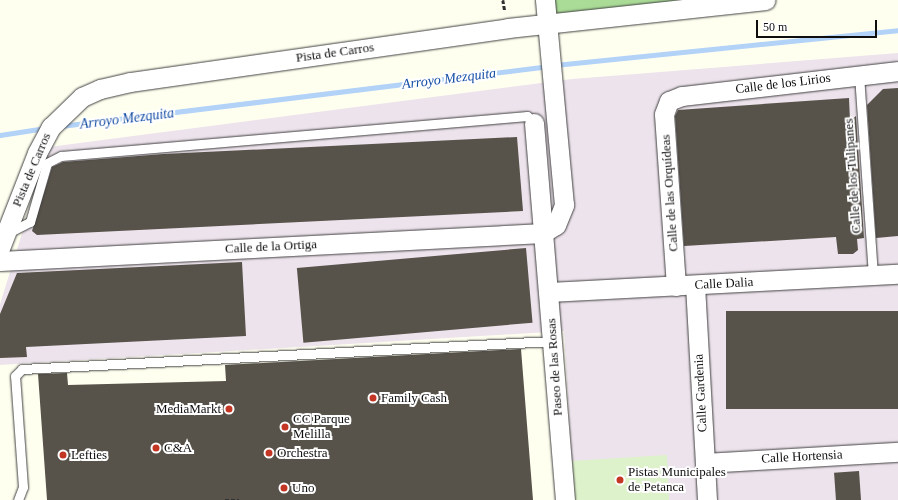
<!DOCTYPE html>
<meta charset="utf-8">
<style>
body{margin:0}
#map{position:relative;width:898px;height:500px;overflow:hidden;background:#fffff0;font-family:"Times New Roman",serif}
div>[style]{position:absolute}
.industrial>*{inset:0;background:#ede3ec}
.forest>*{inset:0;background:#aadc97}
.pitch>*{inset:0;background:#ddf2ca}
.stream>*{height:5px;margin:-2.5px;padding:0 2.5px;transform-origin:2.5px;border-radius:2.5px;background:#b3d2f8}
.building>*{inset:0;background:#57524a;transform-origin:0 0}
.path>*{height:2.5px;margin-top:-1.25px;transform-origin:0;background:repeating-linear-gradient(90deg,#303030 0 4px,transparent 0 6px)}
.roads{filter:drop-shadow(0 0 1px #414141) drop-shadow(0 0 1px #414141)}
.lane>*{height:9px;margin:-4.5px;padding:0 4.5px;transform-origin:4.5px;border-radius:4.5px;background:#fff}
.street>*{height:19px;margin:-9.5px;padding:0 9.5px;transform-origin:9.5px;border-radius:9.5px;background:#fff}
.dots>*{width:11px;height:11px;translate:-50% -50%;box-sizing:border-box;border:2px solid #fff;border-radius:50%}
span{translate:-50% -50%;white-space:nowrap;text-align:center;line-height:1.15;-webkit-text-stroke:4px #fff;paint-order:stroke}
.street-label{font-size:13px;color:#0e0e0e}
.poi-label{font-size:13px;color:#0e0e0e}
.left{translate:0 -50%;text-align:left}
.right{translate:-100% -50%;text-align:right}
.water-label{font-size:14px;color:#144da4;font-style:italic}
.scale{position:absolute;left:756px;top:20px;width:121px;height:18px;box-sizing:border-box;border:2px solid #0e0e0e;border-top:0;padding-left:5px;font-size:12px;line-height:14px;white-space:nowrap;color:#0e0e0e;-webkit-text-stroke:3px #fff;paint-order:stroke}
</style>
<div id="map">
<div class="industrial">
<div style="clip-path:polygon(898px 53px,898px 500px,574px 500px,564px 331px,0 365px,0 304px,49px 147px,572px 79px)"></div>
</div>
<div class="forest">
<div style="clip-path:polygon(550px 0,710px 0,551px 14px)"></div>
</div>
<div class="pitch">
<div style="clip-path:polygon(667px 455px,669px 500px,574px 500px,571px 461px)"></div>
</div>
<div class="stream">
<div style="left:555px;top:65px;width:345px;rotate:-5.8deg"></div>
<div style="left:61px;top:126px;width:490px;rotate:-7deg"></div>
<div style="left:0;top:135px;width:46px;rotate:-8.8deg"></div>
</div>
<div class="building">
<div style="clip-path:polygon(898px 88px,898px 236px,876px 238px,867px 105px,883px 89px)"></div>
<div style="clip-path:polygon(849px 98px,850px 121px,856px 116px,864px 238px,857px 239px,858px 250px,853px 254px,838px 254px,836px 237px,684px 246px,675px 116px,678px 110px)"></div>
<div style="clip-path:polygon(517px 137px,523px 211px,37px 235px,32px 231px,52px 167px,63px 162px,163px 154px)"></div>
<div style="left:526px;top:248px;width:75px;height:230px;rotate:85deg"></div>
<div style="clip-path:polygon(242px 262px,246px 336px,26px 347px,27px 357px,0 358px,0 314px,17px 273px)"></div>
<div style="left:898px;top:311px;width:98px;height:172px;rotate:90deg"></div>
<div style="clip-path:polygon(521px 349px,533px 500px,47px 500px,38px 374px,67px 373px,68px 385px,226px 381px,225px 365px)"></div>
<div style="left:859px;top:471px;width:29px;height:25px;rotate:86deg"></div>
</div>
<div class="path">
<div style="left:503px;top:0;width:11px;rotate:80deg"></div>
<div style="left:225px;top:500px;width:14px"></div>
</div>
<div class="roads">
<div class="lane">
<div style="left:859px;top:75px;width:201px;rotate:86deg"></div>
<div style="left:6px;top:234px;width:27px;rotate:-27deg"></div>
<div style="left:30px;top:222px;width:61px;rotate:-73.9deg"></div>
<div style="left:47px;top:163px;width:16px;rotate:-27deg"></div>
<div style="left:61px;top:156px;width:468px;rotate:-4.9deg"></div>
<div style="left:527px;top:116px;width:10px;rotate:45deg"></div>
<div style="left:18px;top:500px;width:14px;rotate:-69deg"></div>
<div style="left:23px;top:487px;width:111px;rotate:-94.1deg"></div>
<div style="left:15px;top:376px;width:10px;rotate:-45deg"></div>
<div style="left:22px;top:369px;width:532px;rotate:-3.02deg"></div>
</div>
<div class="street">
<div style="left:534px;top:123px;width:378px;rotate:85.3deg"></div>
<div style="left:0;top:248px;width:102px;rotate:-68.7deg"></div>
<div style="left:37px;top:153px;width:30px;rotate:-62deg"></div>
<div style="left:51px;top:127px;width:43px;rotate:-44.1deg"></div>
<div style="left:82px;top:97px;width:20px;rotate:-24deg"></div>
<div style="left:100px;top:89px;width:31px;rotate:-13deg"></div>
<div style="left:130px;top:82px;width:382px;rotate:-8.1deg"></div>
<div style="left:508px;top:28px;width:259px;rotate:-6.2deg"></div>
<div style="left:0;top:261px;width:544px;rotate:-2.95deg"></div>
<div style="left:543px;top:233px;width:15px;rotate:-32deg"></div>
<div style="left:556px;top:225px;width:22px;rotate:-68deg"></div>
<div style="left:564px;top:205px;width:206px;rotate:-95.3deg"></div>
<div style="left:695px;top:285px;width:215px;rotate:86.8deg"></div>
<div style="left:676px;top:286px;width:172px;rotate:-94deg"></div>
<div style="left:664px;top:114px;width:14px;rotate:-69deg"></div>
<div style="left:669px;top:101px;width:14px;rotate:-21deg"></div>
<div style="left:682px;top:96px;width:217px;rotate:-6.6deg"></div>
<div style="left:549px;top:292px;width:349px;rotate:-3deg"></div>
<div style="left:705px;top:463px;width:193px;rotate:-3.3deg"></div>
</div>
</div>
<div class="dots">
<div style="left:373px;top:398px;background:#c23623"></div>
<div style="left:229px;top:409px;background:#c23623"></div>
<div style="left:285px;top:427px;background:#c23623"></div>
<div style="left:156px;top:448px;background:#c23623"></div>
<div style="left:269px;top:453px;background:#c23623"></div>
<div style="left:63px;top:455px;background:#c23623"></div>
<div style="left:620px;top:480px;background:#c23623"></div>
<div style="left:284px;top:488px;background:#c23623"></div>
</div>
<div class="street-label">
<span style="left:335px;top:53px;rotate:-8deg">Pista de Carros</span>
<span style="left:783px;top:84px;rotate:-7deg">Calle de los Lirios</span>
<span style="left:32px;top:170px;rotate:-67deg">Pista de Carros</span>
<span style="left:853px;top:176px;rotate:-94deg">Calle de los Tulipanes</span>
<span style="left:670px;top:193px;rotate:-94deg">Calle de las Orquídeas</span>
<span style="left:271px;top:247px;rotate:-3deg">Calle de la Ortiga</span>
<span style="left:724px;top:284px;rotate:-3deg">Calle Dalia</span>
<span style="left:555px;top:367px;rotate:-94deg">Paseo de las Rosas</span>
<span style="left:701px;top:393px;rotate:-93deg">Calle Gardenia</span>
<span style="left:802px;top:457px;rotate:-3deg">Calle Hortensia</span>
</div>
<div class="poi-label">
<span class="left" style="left:381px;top:398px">Family Cash</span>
<span class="right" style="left:221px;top:409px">MediaMarkt</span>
<span class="left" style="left:293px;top:427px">CC Parque<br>Melilla</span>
<span class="left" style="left:164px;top:448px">C&amp;A</span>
<span class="left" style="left:277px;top:453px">Orchestra</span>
<span class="left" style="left:71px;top:455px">Lefties</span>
<span class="left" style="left:628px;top:480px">Pistas Municipales<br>de Petanca</span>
<span class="left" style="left:292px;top:488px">Uno</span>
</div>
<div class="water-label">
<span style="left:449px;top:79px;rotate:-7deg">Arroyo Mezquita</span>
<span style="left:127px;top:119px;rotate:-7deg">Arroyo Mezquita</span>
</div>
<div class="scale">50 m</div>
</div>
